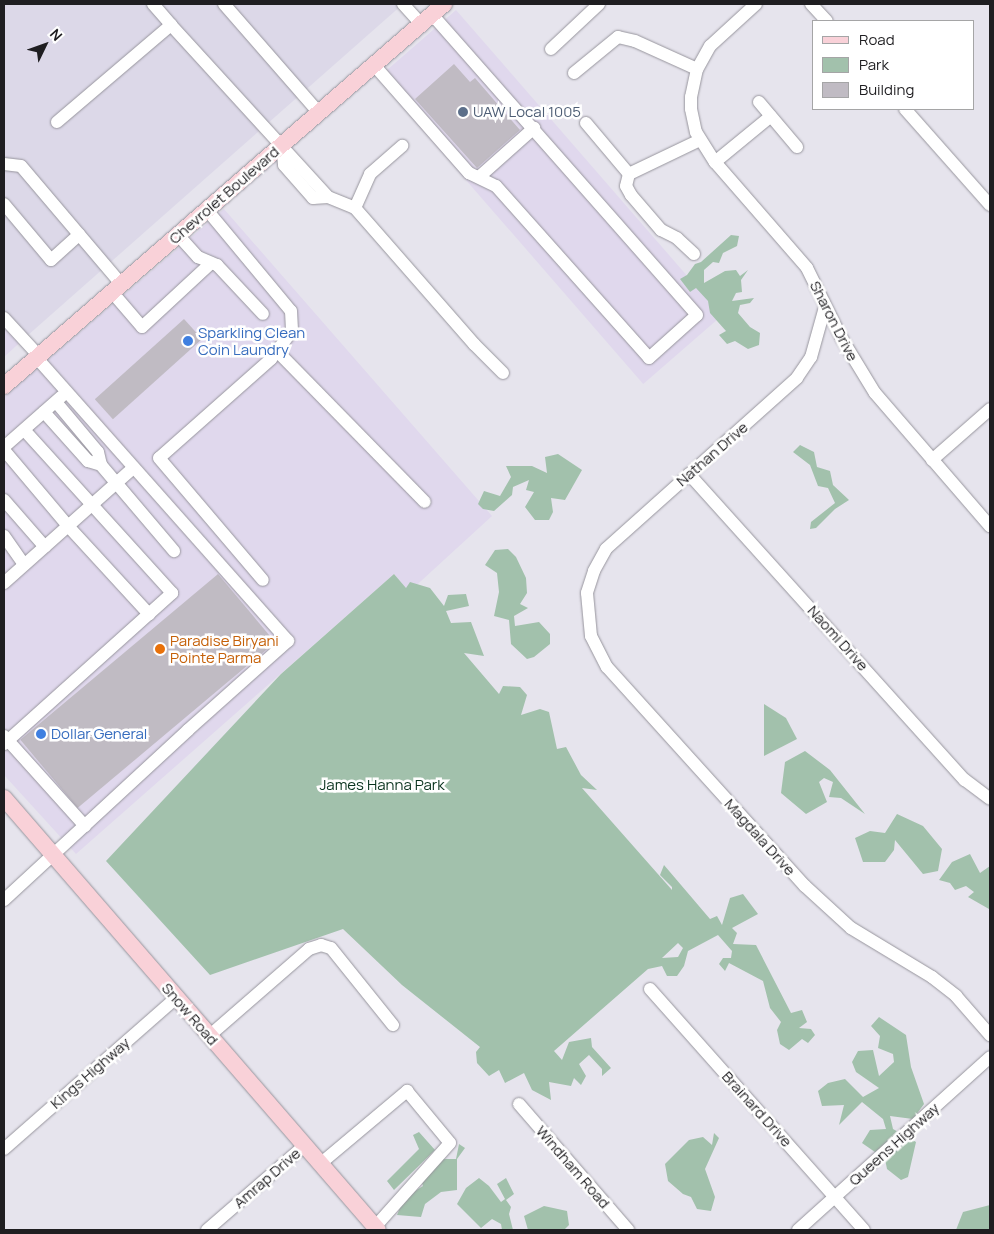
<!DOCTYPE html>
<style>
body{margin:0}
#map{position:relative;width:994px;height:1234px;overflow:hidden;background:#e6e4ed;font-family:Manrope,sans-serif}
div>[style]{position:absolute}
.commercial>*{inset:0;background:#e0d8ed;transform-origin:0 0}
.built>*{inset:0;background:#dcd8e8}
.green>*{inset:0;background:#a2c1ac}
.building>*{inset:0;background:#c0bbc3;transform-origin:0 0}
.roads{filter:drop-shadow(0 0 1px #97959d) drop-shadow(0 0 1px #97959d)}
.minor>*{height:12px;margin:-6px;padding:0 6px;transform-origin:6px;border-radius:6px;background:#fff}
.major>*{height:16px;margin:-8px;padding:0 8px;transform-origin:8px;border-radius:8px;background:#f9d1d8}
.dots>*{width:14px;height:14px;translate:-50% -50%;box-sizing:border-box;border:2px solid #fff;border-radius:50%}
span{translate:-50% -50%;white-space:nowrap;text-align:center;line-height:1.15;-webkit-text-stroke:5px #fff;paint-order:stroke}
.service-label{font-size:15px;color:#4e5e75}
.left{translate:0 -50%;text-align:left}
.street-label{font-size:15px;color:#1f1e21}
.shop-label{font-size:15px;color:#366cbe}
.food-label{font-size:15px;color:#c56008}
.park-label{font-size:15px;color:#09331e}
.frame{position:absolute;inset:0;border:5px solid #1f1e21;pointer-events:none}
.legend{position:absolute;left:812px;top:20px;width:162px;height:90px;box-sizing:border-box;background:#fff;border:1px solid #a5a5a6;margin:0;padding:6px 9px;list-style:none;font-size:15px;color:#1f1e21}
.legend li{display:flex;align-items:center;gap:10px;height:25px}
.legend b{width:25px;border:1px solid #a5a5a6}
.north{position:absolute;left:20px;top:20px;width:50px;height:50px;-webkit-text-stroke:4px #fff;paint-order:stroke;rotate:48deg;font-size:14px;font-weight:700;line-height:20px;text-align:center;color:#1f1e21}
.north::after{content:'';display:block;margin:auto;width:18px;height:22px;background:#1f1e21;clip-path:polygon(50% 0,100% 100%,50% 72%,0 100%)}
</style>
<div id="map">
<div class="commercial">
<div style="left:456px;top:10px;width:405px;height:104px;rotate:49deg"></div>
<div style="clip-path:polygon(224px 209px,492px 516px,409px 592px,394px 574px,76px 854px,4px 775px,4px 397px)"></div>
<div style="clip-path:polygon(4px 310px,27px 336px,4px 357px)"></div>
</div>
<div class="built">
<div style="clip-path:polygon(4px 4px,403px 4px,27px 336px,4px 310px)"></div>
</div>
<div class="green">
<div style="clip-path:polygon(731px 235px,739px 236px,737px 246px,723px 253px,719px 263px,713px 262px,704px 270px,704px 283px,725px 271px,736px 270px,740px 276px,748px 270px,741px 280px,742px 292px,736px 293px,732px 301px,754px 298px,750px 303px,740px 305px,738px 313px,750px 327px,760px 333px,759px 345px,748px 349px,735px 341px,727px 344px,719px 335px,726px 331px,710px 313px,708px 301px,696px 288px,690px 292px,680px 279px,687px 275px,695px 264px,701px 262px)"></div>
<div style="clip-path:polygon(800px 445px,814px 452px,817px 467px,830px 471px,833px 485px,849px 500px,835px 509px,816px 528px,810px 529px,811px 522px,835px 503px,828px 488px,818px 486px,810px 465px,793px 452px)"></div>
<div style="clip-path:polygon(558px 454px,582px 470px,565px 500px,551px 498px,553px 512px,549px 520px,535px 520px,525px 507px,534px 492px,526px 490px,529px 480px,513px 487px,512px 495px,494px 511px,483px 509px,478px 504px,484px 491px,500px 496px,511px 477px,506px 466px,532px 466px,547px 473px,545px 457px)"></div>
<div style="clip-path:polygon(508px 549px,516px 557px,526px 578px,527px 593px,520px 604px,528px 608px,514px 616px,515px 626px,539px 622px,550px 634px,550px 644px,534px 657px,527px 659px,511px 644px,509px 620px,494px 616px,499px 592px,497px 573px,485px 565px,495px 550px)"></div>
<div style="clip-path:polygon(evenodd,394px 574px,406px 588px,410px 582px,430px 588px,444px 606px,448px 595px,466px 594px,469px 606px,446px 611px,451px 623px,471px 622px,484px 656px,464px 653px,499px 694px,503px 686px,520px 687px,527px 695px,521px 715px,540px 709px,549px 712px,557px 749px,566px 747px,581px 775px,597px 790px,582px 788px,672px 890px,672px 887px,660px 875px,664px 865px,710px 919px,717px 916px,722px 925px,730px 898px,743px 894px,758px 914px,732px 928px,737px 933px,733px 944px,756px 945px,791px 1013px,802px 1010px,807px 1022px,799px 1028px,811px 1029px,815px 1035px,808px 1043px,802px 1039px,789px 1050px,780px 1044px,777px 1030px,781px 1022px,770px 1008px,763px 981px,729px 963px,725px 971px,719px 964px,723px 958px,731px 958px,732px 951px,718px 935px,688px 951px,684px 966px,677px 976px,667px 976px,662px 966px,648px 969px,554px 1051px,562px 1060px,569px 1042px,591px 1038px,592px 1047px,611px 1068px,602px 1076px,602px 1069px,589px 1055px,579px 1064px,586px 1076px,581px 1085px,574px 1078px,571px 1086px,549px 1082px,551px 1100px,532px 1090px,524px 1073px,505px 1083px,499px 1070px,489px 1076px,477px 1063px,476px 1052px,480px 1047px,402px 985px,343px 929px,210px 975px,106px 861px,281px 674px,394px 574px,678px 943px,683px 948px,678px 957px,662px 958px,678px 943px)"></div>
<div style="clip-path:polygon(764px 704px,786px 718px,797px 739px,764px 756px)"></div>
<div style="clip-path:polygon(805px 751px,830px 770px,865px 814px,841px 798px,829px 797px,833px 782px,824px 778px,819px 782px,827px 802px,806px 814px,781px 793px,785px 762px)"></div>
<div style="clip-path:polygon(897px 814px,923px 826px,942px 849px,938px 871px,923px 874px,895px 840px,894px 850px,885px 862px,863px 862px,855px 838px,870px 831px,885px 833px)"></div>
<div style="clip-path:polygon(970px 854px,980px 873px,990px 866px,989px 909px,968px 897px,974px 892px,966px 886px,955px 890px,950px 883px,939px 880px,952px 862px)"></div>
<div style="clip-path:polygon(879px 1017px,906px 1035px,911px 1067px,924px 1104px,913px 1119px,890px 1116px,893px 1129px,916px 1142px,908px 1177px,901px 1180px,887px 1169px,885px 1159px,862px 1143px,870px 1130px,886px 1129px,883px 1119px,862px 1102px,839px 1125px,844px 1105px,822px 1106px,818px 1091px,828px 1083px,845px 1079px,863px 1097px,879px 1088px,856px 1072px,852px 1062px,858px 1051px,873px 1050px,879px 1076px,894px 1062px,893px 1054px,878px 1048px,880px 1036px,871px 1026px)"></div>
<div style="clip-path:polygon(419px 1132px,435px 1150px,394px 1190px,387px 1181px,419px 1149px,413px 1135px)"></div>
<div style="clip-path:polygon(714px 1133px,719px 1138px,705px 1169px,715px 1197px,711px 1211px,697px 1209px,691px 1197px,683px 1194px,668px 1181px,665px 1164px,689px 1140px,703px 1137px,712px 1145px)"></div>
<div style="clip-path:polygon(459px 1144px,465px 1148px,457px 1159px,457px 1190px,441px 1192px,425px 1204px,421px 1217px,397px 1215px,404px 1198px,423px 1186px,419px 1173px,440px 1159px,456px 1159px)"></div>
<div style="clip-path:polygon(479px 1178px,489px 1186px,501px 1202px,505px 1199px,497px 1184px,506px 1178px,514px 1194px,506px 1200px,511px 1207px,509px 1214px,513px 1230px,502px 1230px,501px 1224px,492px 1219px,481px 1228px,457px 1204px,466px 1188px)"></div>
<div style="clip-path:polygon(990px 1205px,990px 1230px,956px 1230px,963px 1212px)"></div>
<div style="clip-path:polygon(544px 1206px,567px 1211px,569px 1225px,564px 1230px,528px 1230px,524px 1216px)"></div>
</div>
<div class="building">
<div style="clip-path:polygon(454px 64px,470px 82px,475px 78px,520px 130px,477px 168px,415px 99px)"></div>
<div style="left:184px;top:319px;width:27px;height:120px;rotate:48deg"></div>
<div style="left:218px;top:574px;width:89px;height:258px;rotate:50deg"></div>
</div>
<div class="roads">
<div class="minor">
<div style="left:153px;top:4px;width:28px;rotate:49deg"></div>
<div style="left:224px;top:4px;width:145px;rotate:48.9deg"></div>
<div style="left:403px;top:4px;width:27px;rotate:48deg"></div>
<div style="left:756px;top:4px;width:62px;rotate:137.6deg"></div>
<div style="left:710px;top:46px;width:26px;rotate:119deg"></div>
<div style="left:697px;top:69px;width:29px;rotate:102deg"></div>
<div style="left:691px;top:97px;width:12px;rotate:90deg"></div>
<div style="left:691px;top:109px;width:24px;rotate:78deg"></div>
<div style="left:696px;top:132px;width:36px;rotate:58deg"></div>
<div style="left:715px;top:162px;width:140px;rotate:49deg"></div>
<div style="left:807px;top:268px;width:79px;rotate:63.8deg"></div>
<div style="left:842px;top:339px;width:63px;rotate:58.6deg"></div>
<div style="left:875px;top:393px;width:176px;rotate:49.2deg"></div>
<div style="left:811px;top:4px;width:23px;rotate:47deg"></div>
<div style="left:551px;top:49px;width:66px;rotate:-43.2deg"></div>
<div style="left:374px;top:65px;width:144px;rotate:48.7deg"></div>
<div style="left:469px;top:173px;width:30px;rotate:26deg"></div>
<div style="left:496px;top:186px;width:230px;rotate:48.3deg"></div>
<div style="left:649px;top:358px;width:64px;rotate:-41.9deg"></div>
<div style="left:697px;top:315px;width:401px;rotate:-131.4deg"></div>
<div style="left:574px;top:73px;width:57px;rotate:-39.3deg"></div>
<div style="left:618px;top:37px;width:17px;rotate:13deg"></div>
<div style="left:635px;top:41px;width:68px;rotate:24.3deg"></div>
<div style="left:759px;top:102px;width:59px;rotate:49.8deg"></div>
<div style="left:905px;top:109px;width:128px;rotate:48.5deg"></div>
<div style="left:57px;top:122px;width:150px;rotate:-40.4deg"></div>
<div style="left:171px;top:25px;width:233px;rotate:47.6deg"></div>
<div style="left:586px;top:123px;width:67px;rotate:49.9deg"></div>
<div style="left:282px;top:145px;width:20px;rotate:84deg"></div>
<div style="left:284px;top:165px;width:44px;rotate:48.7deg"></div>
<div style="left:313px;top:198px;width:15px;rotate:-4deg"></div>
<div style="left:328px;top:197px;width:29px;rotate:22deg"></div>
<div style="left:355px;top:208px;width:181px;rotate:48.8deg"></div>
<div style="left:474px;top:344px;width:41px;rotate:45deg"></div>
<div style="left:715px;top:162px;width:72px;rotate:-39.4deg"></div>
<div style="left:4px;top:164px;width:17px;rotate:7deg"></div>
<div style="left:21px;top:166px;width:155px;rotate:49.7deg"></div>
<div style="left:479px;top:177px;width:74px;rotate:-41.7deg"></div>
<div style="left:4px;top:204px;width:73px;rotate:50deg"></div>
<div style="left:51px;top:260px;width:38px;rotate:-42deg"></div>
<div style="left:355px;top:208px;width:37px;rotate:-66deg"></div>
<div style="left:370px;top:174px;width:43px;rotate:-41.2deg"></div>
<div style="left:207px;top:210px;width:131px;rotate:50.3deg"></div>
<div style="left:291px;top:311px;width:20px;rotate:87deg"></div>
<div style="left:292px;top:331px;width:35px;rotate:127deg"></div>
<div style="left:271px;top:359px;width:149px;rotate:138.5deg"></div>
<div style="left:159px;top:458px;width:160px;rotate:49.6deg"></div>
<div style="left:178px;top:235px;width:30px;rotate:48deg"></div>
<div style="left:198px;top:257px;width:21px;rotate:23deg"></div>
<div style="left:217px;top:265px;width:67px;rotate:46.8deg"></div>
<div style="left:694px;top:254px;width:23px;rotate:-137deg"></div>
<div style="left:677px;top:238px;width:18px;rotate:-153deg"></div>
<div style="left:661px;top:230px;width:46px;rotate:-130.6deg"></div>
<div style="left:631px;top:195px;width:10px;rotate:-119deg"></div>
<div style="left:626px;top:186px;width:12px;rotate:-76deg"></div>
<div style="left:629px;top:174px;width:79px;rotate:-25.6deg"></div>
<div style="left:112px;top:292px;width:46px;rotate:49.4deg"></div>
<div style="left:142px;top:327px;width:94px;rotate:-42.8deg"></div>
<div style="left:825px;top:307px;width:52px;rotate:105.6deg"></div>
<div style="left:811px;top:357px;width:25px;rotate:124deg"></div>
<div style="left:797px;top:378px;width:256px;rotate:138.2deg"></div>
<div style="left:606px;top:549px;width:25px;rotate:119deg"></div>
<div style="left:594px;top:571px;width:23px;rotate:108deg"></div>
<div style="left:587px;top:593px;width:43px;rotate:84.7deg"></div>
<div style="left:591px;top:636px;width:35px;rotate:63deg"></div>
<div style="left:607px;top:667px;width:295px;rotate:47.9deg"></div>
<div style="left:805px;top:886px;width:62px;rotate:42.4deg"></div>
<div style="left:851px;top:928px;width:95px;rotate:31.2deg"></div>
<div style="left:932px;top:977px;width:31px;rotate:38deg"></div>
<div style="left:956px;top:996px;width:52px;rotate:48.9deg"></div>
<div style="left:4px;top:318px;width:52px;rotate:47.4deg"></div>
<div style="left:277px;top:351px;width:211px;rotate:45.6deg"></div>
<div style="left:56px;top:402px;width:65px;rotate:50deg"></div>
<div style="left:98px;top:452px;width:13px;rotate:77deg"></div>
<div style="left:101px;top:465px;width:113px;rotate:49.7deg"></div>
<div style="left:44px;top:412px;width:66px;rotate:48.1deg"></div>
<div style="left:88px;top:461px;width:14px;rotate:17deg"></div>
<div style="left:4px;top:447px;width:76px;rotate:-41.3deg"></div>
<div style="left:4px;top:450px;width:99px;rotate:49.9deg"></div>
<div style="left:68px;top:526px;width:120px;rotate:47.4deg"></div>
<div style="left:932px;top:460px;width:77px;rotate:-41.3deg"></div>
<div style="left:689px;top:474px;width:412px;rotate:48deg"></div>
<div style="left:965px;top:780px;width:31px;rotate:37deg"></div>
<div style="left:4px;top:500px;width:62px;rotate:48.9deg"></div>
<div style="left:4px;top:536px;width:35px;rotate:55deg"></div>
<div style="left:4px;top:583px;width:173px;rotate:-41.7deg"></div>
<div style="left:4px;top:736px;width:121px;rotate:48deg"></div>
<div style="left:4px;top:744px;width:226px;rotate:-41.9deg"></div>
<div style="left:172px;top:593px;width:220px;rotate:-132.2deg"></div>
<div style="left:4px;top:900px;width:251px;rotate:-42.7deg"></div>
<div style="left:188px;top:730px;width:134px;rotate:-41.7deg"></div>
<div style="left:288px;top:641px;width:378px;rotate:-131.6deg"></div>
<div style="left:650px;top:989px;width:322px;rotate:48.4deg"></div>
<div style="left:209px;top:1036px;width:133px;rotate:-41deg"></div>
<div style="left:309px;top:949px;width:13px;rotate:-18deg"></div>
<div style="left:321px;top:945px;width:10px;rotate:17deg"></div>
<div style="left:331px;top:948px;width:99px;rotate:51.2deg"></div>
<div style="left:519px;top:1104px;width:167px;rotate:49.1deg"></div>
<div style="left:4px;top:1149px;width:229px;rotate:-41.3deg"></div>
<div style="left:320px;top:1164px;width:114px;rotate:-40deg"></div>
<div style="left:407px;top:1091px;width:67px;rotate:50.4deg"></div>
<div style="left:450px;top:1143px;width:113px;rotate:131.8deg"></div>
<div style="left:207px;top:1230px;width:128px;rotate:-40.9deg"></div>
<div style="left:798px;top:1230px;width:258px;rotate:-42deg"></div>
</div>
<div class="major">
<div style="left:4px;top:386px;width:583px;rotate:-40.96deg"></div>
<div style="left:4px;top:798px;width:571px;rotate:49.12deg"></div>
</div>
</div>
<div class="dots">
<div style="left:463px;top:112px;background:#5c6f8a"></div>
<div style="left:188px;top:341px;background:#3f7fe0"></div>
<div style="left:160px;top:649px;background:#e8710a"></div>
<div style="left:41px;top:734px;background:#3f7fe0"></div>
</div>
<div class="service-label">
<span class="left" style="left:473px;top:112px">UAW Local 1005</span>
</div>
<div class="street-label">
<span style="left:224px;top:195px;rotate:-41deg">Chevrolet Boulevard</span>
<span style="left:834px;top:321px;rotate:63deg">Sharon Drive</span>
<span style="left:712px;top:454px;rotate:-41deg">Nathan Drive</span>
<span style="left:838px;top:638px;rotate:48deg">Naomi Drive</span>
<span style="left:760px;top:837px;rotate:48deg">Magdala Drive</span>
<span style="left:190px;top:1014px;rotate:49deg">Snow Road</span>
<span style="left:90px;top:1073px;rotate:-41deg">Kings Highway</span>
<span style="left:757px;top:1109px;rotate:48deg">Brainard Drive</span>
<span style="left:894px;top:1144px;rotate:-42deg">Queens Highway</span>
<span style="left:573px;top:1167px;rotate:49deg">Windham Road</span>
<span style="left:267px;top:1178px;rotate:-41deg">Amrap Drive</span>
</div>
<div class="shop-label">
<span class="left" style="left:198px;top:341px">Sparkling Clean<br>Coin Laundry</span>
<span class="left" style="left:51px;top:734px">Dollar General</span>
</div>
<div class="food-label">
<span class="left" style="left:170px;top:649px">Paradise Biryani<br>Pointe Parma</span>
</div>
<div class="park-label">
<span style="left:382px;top:785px">James Hanna Park</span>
</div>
<div class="frame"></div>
<ul class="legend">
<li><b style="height:6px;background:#f9d1d8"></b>Road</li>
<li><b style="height:14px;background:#a2c1ac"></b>Park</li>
<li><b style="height:14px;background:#c0bbc3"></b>Building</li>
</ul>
<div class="north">N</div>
</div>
